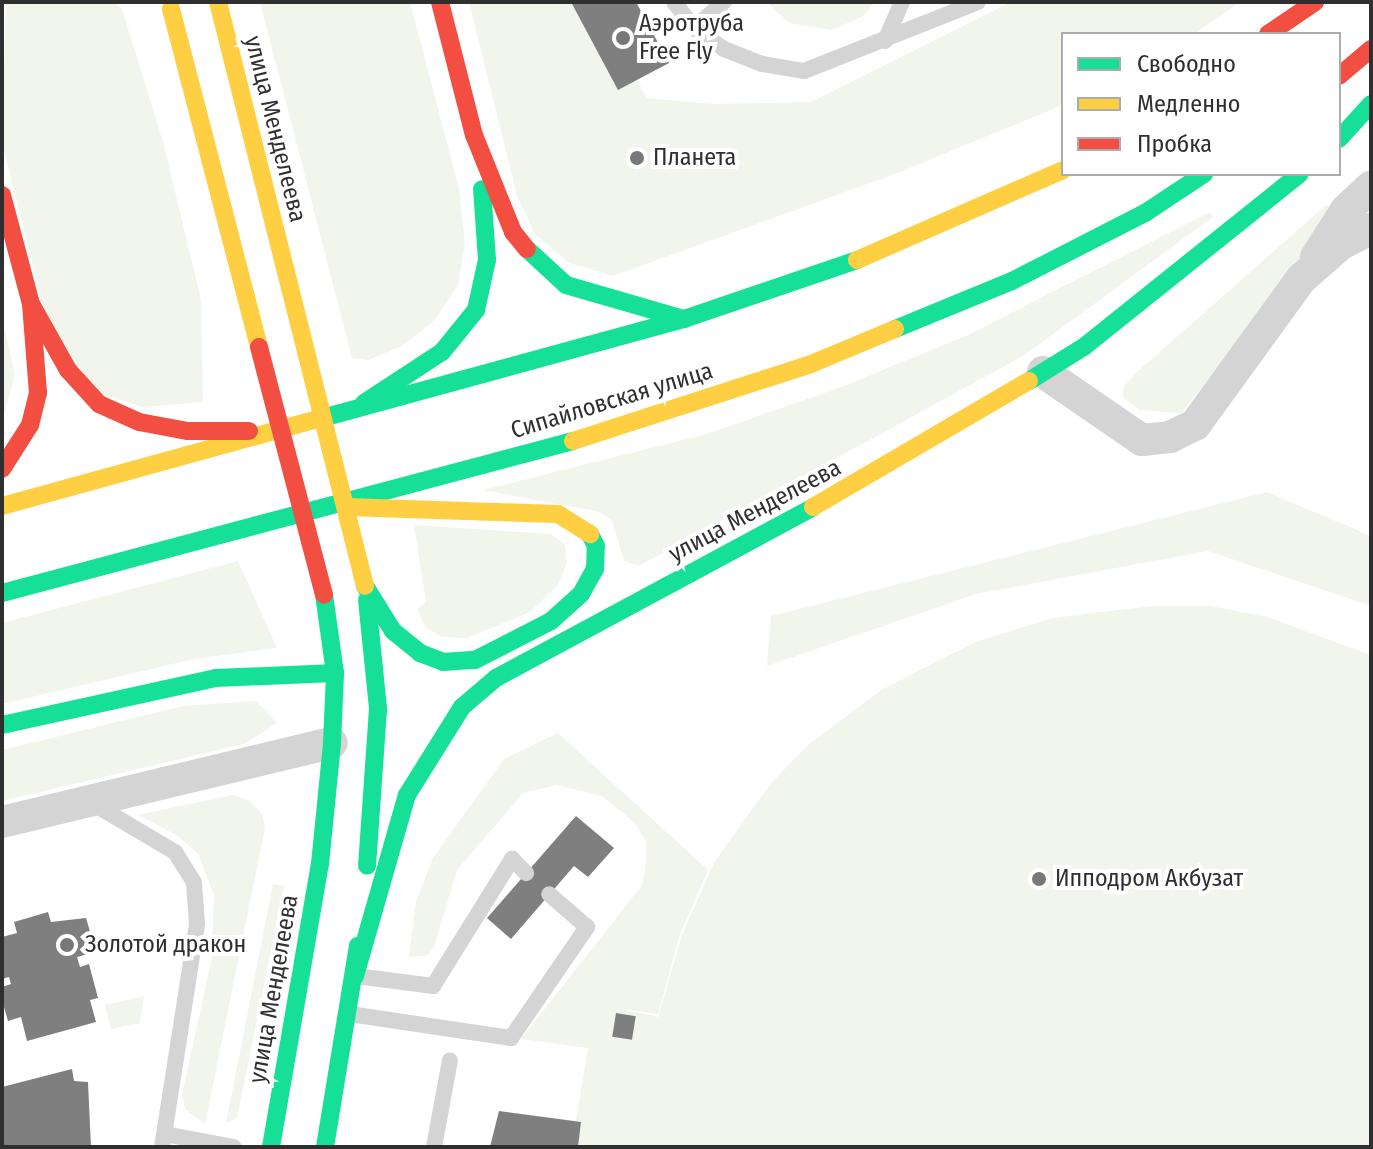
<!DOCTYPE html>
<meta charset="utf-8">
<style>
body{margin:0}
#map{position:relative;width:1373px;height:1149px;overflow:hidden;background:#fff;font-family:"Fira Sans Condensed",sans-serif}
div>[style]{position:absolute}
.green>*{inset:0;background:#f1f5ec}
.building>*{inset:0;background:#7f7f7f;transform-origin:0 0}
.lane>*{height:16px;margin:-8px;padding:0 8px;transform-origin:8px;border-radius:8px;background:#d4d4d4}
.street>*{height:32px;margin:-16px;padding:0 16px;transform-origin:16px;border-radius:16px;background:#d4d4d4}
.fast>*{height:18px;margin:-9px;padding:0 9px;transform-origin:9px;border-radius:9px;background:#16e098}
.slow>*{height:18px;margin:-9px;padding:0 9px;transform-origin:9px;border-radius:9px;background:#ffcf43}
.jam>*{height:18px;margin:-9px;padding:0 9px;transform-origin:9px;border-radius:9px;background:#f24e42}
.slow-bridge>*{height:18px;margin:-9px;padding:0 9px;transform-origin:9px;border-radius:9px;background:#ffcf43}
.jam-bridge>*{height:18px;margin:-9px;padding:0 9px;transform-origin:9px;border-radius:9px;background:#f24e42}
.dots>*{width:22px;height:22px;translate:-50% -50%;box-sizing:border-box;border:4px solid #fff;border-radius:50%}
span{translate:-50% -50%;white-space:nowrap;text-align:center;line-height:1.15;-webkit-text-stroke:8px #fff;paint-order:stroke}
.poi-label{font-size:24px;color:#2f2f2f}
.left{translate:0 -50%;text-align:left}
.street-label{font-size:24px;color:#2f2f2f}
.frame{position:absolute;inset:0;border:4px solid #2f2f2f;pointer-events:none}
.legend{position:absolute;left:1061px;top:32px;width:280px;height:144px;box-sizing:border-box;background:#fff;border:2px solid #acacac;margin:0;padding:10px 14px;list-style:none;font-size:24px;color:#2f2f2f}
.legend li{display:flex;align-items:center;gap:16px;height:40px}
.legend b{width:40px;border:2px solid #acacac}
</style>
<div id="map">
<div class="green">
<div style="clip-path:polygon(6px 2px,114px 2px,122px 9px,164px 145px,201px 300px,203px 402px,141px 407px,94px 391px,44px 311px,2px 142px)"></div>
<div style="clip-path:polygon(260px 2px,410px 2px,459px 189px,465px 244px,458px 285px,435px 320px,402px 346px,368px 360px,352px 358px)"></div>
<div style="clip-path:polygon(469px 2px,593px 2px,647px 98px,712px 104px,811px 102px,1011px 2px,1240px 2px,1194px 34px,1063px 34px,1063px 105px,892px 175px,613px 276px,569px 263px,535px 234px,517px 196px)"></div>
<div style="clip-path:polygon(767px 2px,875px 2px,862px 17px,831px 30px,789px 23px)"></div>
<div style="clip-path:polygon(1326px 205px,1333px 209px,1288px 281px,1181px 413px,1139px 410px,1123px 397px,1124px 386px,1137px 372px)"></div>
<div style="clip-path:polygon(1210px 212px,1213px 217px,1023px 356px,639px 566px,624px 561px,612px 520px,596px 511px,483px 490px,707px 434px,844px 386px,968px 335px)"></div>
<div style="clip-path:polygon(2px 317px,15px 375px,2px 421px)"></div>
<div style="clip-path:polygon(1267px 492px,1371px 536px,1371px 606px,1208px 551px,976px 594px,767px 666px,771px 616px)"></div>
<div style="clip-path:polygon(414px 525px,551px 534px,565px 545px,567px 563px,558px 585px,530px 612px,467px 638px,442px 637px,426px 628px,417px 609px,426px 602px)"></div>
<div style="clip-path:polygon(238px 561px,277px 648px,194px 659px,2px 704px,2px 623px)"></div>
<div style="clip-path:polygon(1152px 606px,1211px 606px,1267px 617px,1371px 655px,1371px 1147px,490px 1147px,499px 1111px,576px 1121px,588px 1048px,521px 1039px,643px 884px,646px 860px,646px 842px,636px 824px,602px 796px,557px 785px,523px 793px,457px 870px,434px 947px,428px 955px,409px 957px,416px 901px,433px 858px,504px 759px,558px 733px,708px 870px,680px 934px,658px 1014px,616px 1008px,658px 1017px,682px 935px,715px 861px,772px 782px,808px 745px,883px 689px,978px 641px,1053px 618px)"></div>
<div style="clip-path:polygon(256px 701px,277px 723px,244px 744px,2px 801px,2px 750px,183px 706px)"></div>
<div style="clip-path:polygon(232px 795px,249px 800px,262px 814px,265px 828px,205px 1124px,185px 1109px,182px 1095px,212px 957px,214px 895px,198px 854px,178px 836px,138px 815px)"></div>
<div style="clip-path:polygon(273px 884px,284px 886px,237px 1118px,226px 1123px)"></div>
<div style="clip-path:polygon(144px 996px,140px 1023px,111px 1029px,105px 1005px)"></div>
</div>
<div class="building">
<div style="clip-path:polygon(571px 2px,636px 2px,669px 63px,618px 90px)"></div>
<div style="clip-path:polygon(576px 816px,614px 848px,588px 877px,574px 866px,511px 939px,487px 918px)"></div>
<div style="clip-path:polygon(48px 912px,51px 922px,86px 918px,96px 952px,77px 957px,80px 967px,89px 964px,98px 998px,90px 1000px,96px 1022px,27px 1041px,21px 1017px,8px 1021px,2px 1000px,2px 987px,11px 984px,9px 977px,2px 979px,2px 937px,17px 933px,14px 922px)"></div>
<div style="left:616px;top:1013px;width:20px;height:24px;rotate:9deg"></div>
<div style="clip-path:polygon(72px 1069px,74px 1081px,88px 1082px,91px 1147px,2px 1147px,2px 1087px)"></div>
<div style="clip-path:polygon(499px 1111px,581px 1122px,578px 1147px,490px 1147px)"></div>
</div>
<div class="lane">
<div style="left:674px;top:2px;width:33px;rotate:52deg"></div>
<div style="left:694px;top:28px;width:37px;rotate:35deg"></div>
<div style="left:724px;top:49px;width:41px;rotate:21.5deg"></div>
<div style="left:762px;top:64px;width:43px;rotate:9.5deg"></div>
<div style="left:804px;top:71px;width:187px;rotate:-21.6deg"></div>
<div style="left:694px;top:28px;width:40px;rotate:-41deg"></div>
<div style="left:885px;top:41px;width:43px;rotate:-66.4deg"></div>
<div style="left:92px;top:803px;width:96px;rotate:30.6deg"></div>
<div style="left:175px;top:852px;width:36px;rotate:58deg"></div>
<div style="left:194px;top:883px;width:41px;rotate:85.8deg"></div>
<div style="left:197px;top:924px;width:226px;rotate:98.9deg"></div>
<div style="left:356px;top:976px;width:78px;rotate:7.4deg"></div>
<div style="left:433px;top:986px;width:150px;rotate:-58.1deg"></div>
<div style="left:512px;top:859px;width:20px;rotate:45deg"></div>
<div style="left:350px;top:1014px;width:163px;rotate:8.5deg"></div>
<div style="left:511px;top:1038px;width:135px;rotate:-55.6deg"></div>
<div style="left:587px;top:927px;width:50px;rotate:-139deg"></div>
<div style="left:165px;top:1134px;width:70px;rotate:10.7deg"></div>
<div style="left:434px;top:1147px;width:88px;rotate:-79.6deg"></div>
</div>
<div class="street">
<div style="left:1316px;top:257px;width:56px;rotate:-57.4deg"></div>
<div style="left:1346px;top:210px;width:34px;rotate:-43deg"></div>
<div style="left:1043px;top:372px;width:120px;rotate:34.5deg"></div>
<div style="left:1142px;top:440px;width:28px;rotate:-6deg"></div>
<div style="left:1170px;top:437px;width:28px;rotate:-26deg"></div>
<div style="left:1195px;top:425px;width:180px;rotate:-54deg"></div>
<div style="left:1301px;top:279px;width:53px;rotate:-41.2deg"></div>
<div style="left:1341px;top:244px;width:34px;rotate:-27deg"></div>
<div style="left:2px;top:822px;width:339px;rotate:-13.5deg"></div>
</div>
<div class="fast">
<div style="left:1339px;top:139px;width:47px;rotate:-47.6deg"></div>
<div style="left:527px;top:249px;width:53px;rotate:42.7deg"></div>
<div style="left:566px;top:285px;width:123px;rotate:16.1deg"></div>
<div style="left:895px;top:329px;width:126px;rotate:-22.3deg"></div>
<div style="left:1012px;top:281px;width:149px;rotate:-27.1deg"></div>
<div style="left:1145px;top:213px;width:71px;rotate:-33.5deg"></div>
<div style="left:1029px;top:381px;width:66px;rotate:-32deg"></div>
<div style="left:1085px;top:346px;width:275px;rotate:-38.7deg"></div>
<div style="left:364px;top:403px;width:93px;rotate:-33.2deg"></div>
<div style="left:442px;top:352px;width:54px;rotate:-51deg"></div>
<div style="left:476px;top:310px;width:51px;rotate:-77.6deg"></div>
<div style="left:487px;top:260px;width:71px;rotate:-94deg"></div>
<div style="left:315px;top:420px;width:383px;rotate:-15.3deg"></div>
<div style="left:684px;top:319px;width:183px;rotate:-18.8deg"></div>
<div style="left:365px;top:586px;width:53px;rotate:58.1deg"></div>
<div style="left:393px;top:631px;width:35px;rotate:39deg"></div>
<div style="left:420px;top:653px;width:25px;rotate:21deg"></div>
<div style="left:443px;top:662px;width:32px;rotate:-4deg"></div>
<div style="left:475px;top:660px;width:85px;rotate:-27.2deg"></div>
<div style="left:551px;top:621px;width:40px;rotate:-42deg"></div>
<div style="left:581px;top:594px;width:29px;rotate:-61deg"></div>
<div style="left:595px;top:569px;width:23px;rotate:-88deg"></div>
<div style="left:596px;top:546px;width:13px;rotate:-117deg"></div>
<div style="left:2px;top:593px;width:591px;rotate:-14.91deg"></div>
<div style="left:367px;top:600px;width:110px;rotate:84.2deg"></div>
<div style="left:378px;top:709px;width:157px;rotate:94deg"></div>
<div style="left:2px;top:725px;width:219px;rotate:-12.4deg"></div>
<div style="left:216px;top:678px;width:119px;rotate:-2.4deg"></div>
<div style="left:355px;top:976px;width:188px;rotate:-74deg"></div>
<div style="left:407px;top:795px;width:104px;rotate:-58deg"></div>
<div style="left:462px;top:707px;width:45px;rotate:-40.5deg"></div>
<div style="left:496px;top:678px;width:360px;rotate:-28.3deg"></div>
<div style="left:271px;top:1147px;width:287px;rotate:-80.2deg"></div>
<div style="left:320px;top:864px;width:122px;rotate:-84.3deg"></div>
<div style="left:332px;top:743px;width:70px;rotate:-87.5deg"></div>
<div style="left:335px;top:673px;width:79px;rotate:-98deg"></div>
<div style="left:325px;top:1147px;width:204px;rotate:-80.7deg"></div>
</div>
<div class="slow">
<div style="left:857px;top:260px;width:225px;rotate:-23.6deg"></div>
<div style="left:573px;top:441px;width:250px;rotate:-17.9deg"></div>
<div style="left:811px;top:364px;width:91px;rotate:-22.6deg"></div>
<div style="left:2px;top:506px;width:325px;rotate:-15.4deg"></div>
<div style="left:346px;top:507px;width:212px;rotate:1.9deg"></div>
<div style="left:558px;top:514px;width:38px;rotate:32deg"></div>
<div style="left:813px;top:507px;width:250px;rotate:-30.3deg"></div>
</div>
<div class="jam">
<div style="left:440px;top:2px;width:137px;rotate:75.7deg"></div>
<div style="left:474px;top:135px;width:105px;rotate:68.1deg"></div>
<div style="left:513px;top:232px;width:22px;rotate:51deg"></div>
<div style="left:1268px;top:34px;width:57px;rotate:-34.2deg"></div>
<div style="left:1339px;top:76px;width:42px;rotate:-40.2deg"></div>
<div style="left:2px;top:195px;width:113px;rotate:75.1deg"></div>
<div style="left:31px;top:304px;width:89px;rotate:85.5deg"></div>
<div style="left:38px;top:393px;width:33px;rotate:104deg"></div>
<div style="left:30px;top:425px;width:52px;rotate:122.5deg"></div>
<div style="left:31px;top:304px;width:76px;rotate:60.7deg"></div>
<div style="left:68px;top:370px;width:46px;rotate:47.6deg"></div>
<div style="left:99px;top:404px;width:44px;rotate:24.2deg"></div>
<div style="left:139px;top:422px;width:50px;rotate:10.4deg"></div>
<div style="left:188px;top:431px;width:61px"></div>
</div>
<div class="slow-bridge">
<div style="left:218px;top:2px;width:602px;rotate:75.87deg"></div>
<div style="left:171px;top:9px;width:349px;rotate:75.4deg"></div>
</div>
<div class="jam-bridge">
<div style="left:259px;top:347px;width:256px;rotate:75.3deg"></div>
</div>
<div class="dots">
<div style="left:623px;top:38px;background:#787878"></div>
<div style="left:637px;top:158px;background:#787878"></div>
<div style="left:1039px;top:879px;background:#787878"></div>
<div style="left:67px;top:945px;background:#787878"></div>
</div>
<div class="poi-label">
<span class="left" style="left:639px;top:38px">Аэротруба<br>Free Fly</span>
<span class="left" style="left:653px;top:158px">Планета</span>
<span class="left" style="left:1055px;top:879px">Ипподром Акбузат</span>
<span class="left" style="left:85px;top:945px">Золотой дракон</span>
</div>
<div class="street-label">
<span style="left:275px;top:129px;rotate:76deg">улица Менделеева</span>
<span style="left:612px;top:401px;rotate:-17deg">Сипайловская улица</span>
<span style="left:755px;top:511px;rotate:-28deg">улица Менделеева</span>
<span style="left:274px;top:989px;rotate:-80deg">улица Менделеева</span>
</div>
<div class="frame"></div>
<ul class="legend">
<li><b style="height:10px;background:#16e098"></b>Свободно</li>
<li><b style="height:10px;background:#ffcf43"></b>Медленно</li>
<li><b style="height:10px;background:#f24e42"></b>Пробка</li>
</ul>
</div>
